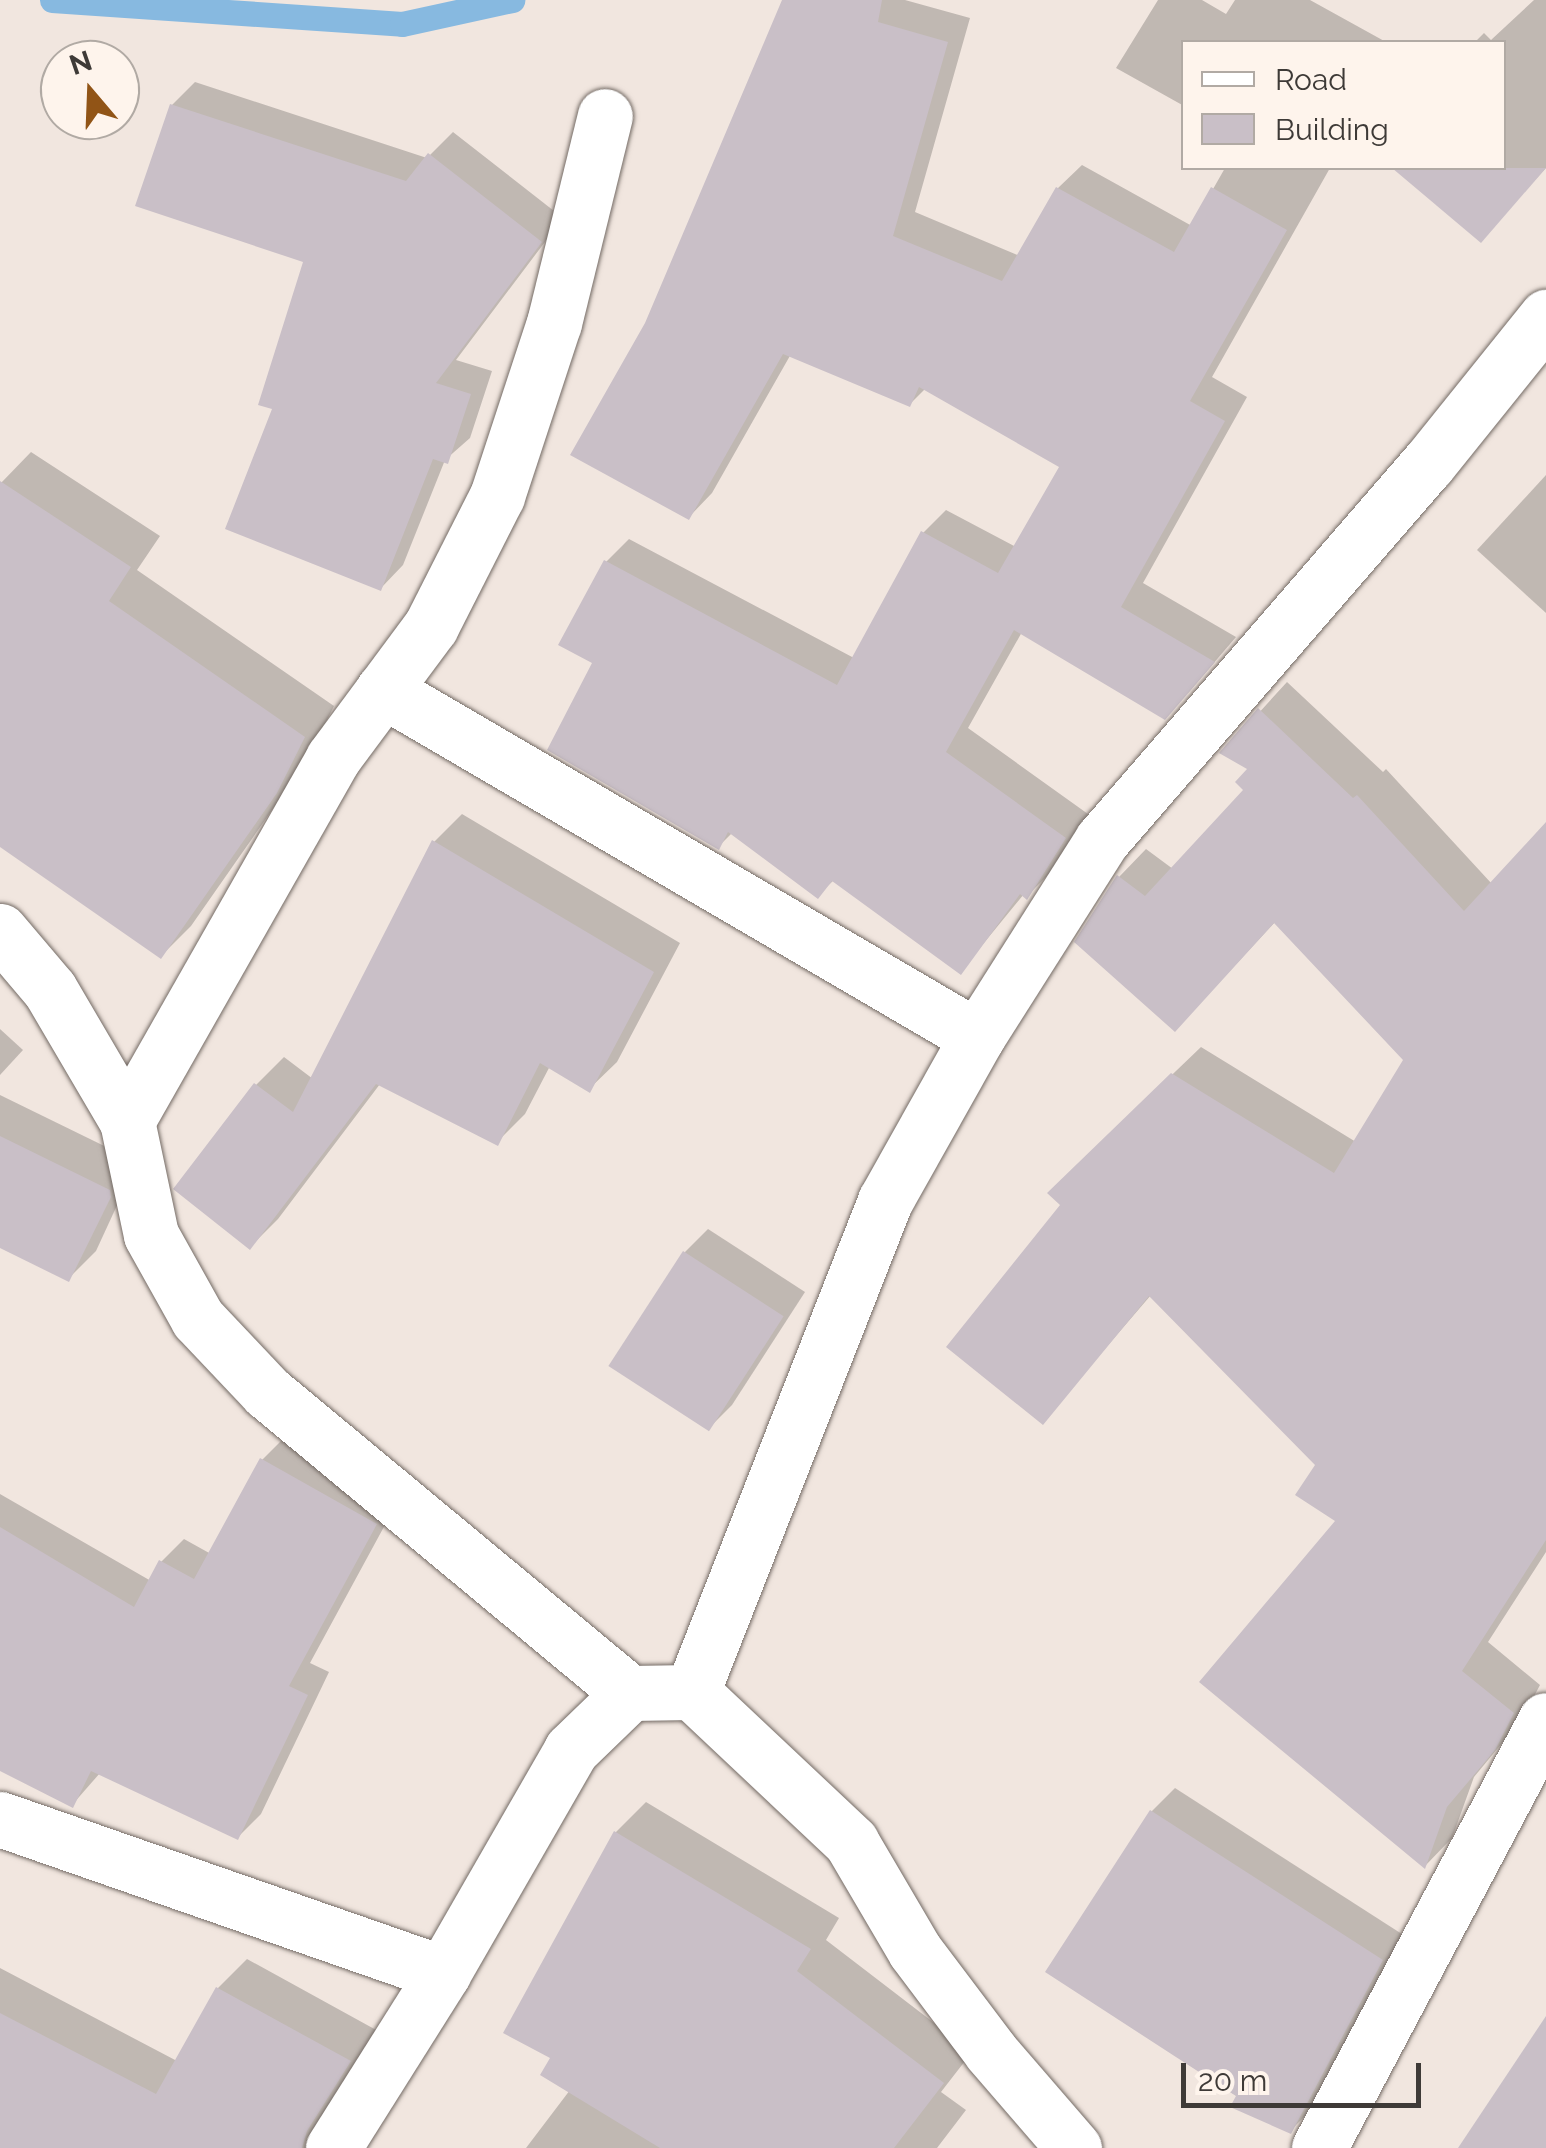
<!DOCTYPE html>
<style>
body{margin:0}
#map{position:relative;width:1546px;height:2148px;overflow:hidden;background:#f1e6df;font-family:Raleway,sans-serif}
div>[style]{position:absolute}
.shadow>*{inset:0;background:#0003}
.stream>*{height:25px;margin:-12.5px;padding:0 12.5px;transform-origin:12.5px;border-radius:12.5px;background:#87b9e0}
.building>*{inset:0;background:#c9bfc7;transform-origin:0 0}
.roads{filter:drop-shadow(0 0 2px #736a64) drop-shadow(0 0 2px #736a64)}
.minor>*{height:55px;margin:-27.5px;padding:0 27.5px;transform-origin:27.5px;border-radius:27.5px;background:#fff}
span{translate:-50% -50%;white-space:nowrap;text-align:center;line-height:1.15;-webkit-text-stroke:9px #fef4ec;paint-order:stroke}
.legend{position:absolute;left:1181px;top:40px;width:325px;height:130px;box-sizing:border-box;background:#fef4ec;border:2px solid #b1aaa4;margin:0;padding:12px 18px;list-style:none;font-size:30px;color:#3e3a37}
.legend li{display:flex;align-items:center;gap:20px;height:50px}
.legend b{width:50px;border:2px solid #b1aaa4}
.north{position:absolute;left:40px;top:40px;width:100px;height:100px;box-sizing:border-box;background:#fef4ec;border:2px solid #b1aaa4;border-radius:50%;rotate:341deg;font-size:28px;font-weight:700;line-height:40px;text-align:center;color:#3e3a37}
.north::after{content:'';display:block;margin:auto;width:35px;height:45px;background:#915416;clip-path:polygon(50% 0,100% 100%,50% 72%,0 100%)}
.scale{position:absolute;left:1181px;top:2063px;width:240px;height:45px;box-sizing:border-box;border:5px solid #3e3a37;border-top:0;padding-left:12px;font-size:30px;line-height:35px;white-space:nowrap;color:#3e3a37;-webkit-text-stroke:8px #fef4ec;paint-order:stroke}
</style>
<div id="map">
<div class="shadow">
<div style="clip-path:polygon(811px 0,905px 0,970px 18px,915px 212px,1020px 256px,1058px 188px,1082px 165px,1192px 226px,1225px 168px,1330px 168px,1212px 377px,1247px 397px,1143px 583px,1236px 637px,1188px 693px,1022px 632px,968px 728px,1088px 814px,1050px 873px,1027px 896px,1024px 894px,961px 971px,834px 880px,818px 895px,733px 832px,718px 847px,595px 662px,606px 562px,629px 539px,854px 658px,923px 533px,946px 510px,1016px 547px,1062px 466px,926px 388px,910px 404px,791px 354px,712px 493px,689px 517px,646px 324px)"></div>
<div style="clip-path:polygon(1158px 0,1202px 0,1226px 14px,1235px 0,1310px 0,1386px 42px,1184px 42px,1184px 106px,1116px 68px)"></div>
<div style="clip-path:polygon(1534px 0,1546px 0,1546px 168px,1481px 239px,1396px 168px,1504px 168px,1504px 42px,1475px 42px,1484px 33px,1491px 40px)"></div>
<div style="clip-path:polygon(195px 82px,427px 158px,453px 132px,563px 218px,456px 360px,492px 371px,470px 438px,445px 460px,403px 565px,381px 588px,276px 408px,306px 260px,172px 105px)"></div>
<div style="clip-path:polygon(31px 452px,160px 536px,137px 570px,334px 706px,307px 760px,191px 926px,161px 956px,0 771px,0 484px)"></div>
<div style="clip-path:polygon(1546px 475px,1546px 613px,1477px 550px)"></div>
<div style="clip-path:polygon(1287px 682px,1383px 772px,1386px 769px,1492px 884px,1546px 826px,1546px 1552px,1488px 1642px,1540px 1685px,1522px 1719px,1474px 1777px,1452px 1838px,1425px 1866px,1339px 1520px,1318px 1464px,1151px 1295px,1043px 1421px,1063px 1205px,1078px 1165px,1201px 1047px,1356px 1142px,1406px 1059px,1276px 921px,1202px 1001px,1119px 877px,1146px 849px,1173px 869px,1246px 790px,1251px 769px,1223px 752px)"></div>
<div style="clip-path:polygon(462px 814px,680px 943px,617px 1062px,589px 1089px,550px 1066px,525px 1114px,497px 1142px,380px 1084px,278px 1219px,250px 1247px,177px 1189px,256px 1085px,284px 1057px,313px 1079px,434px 842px)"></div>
<div style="clip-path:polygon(0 1029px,23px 1050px,0 1075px)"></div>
<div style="clip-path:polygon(0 1095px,137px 1162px,96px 1251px,68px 1279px,0 1246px)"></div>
<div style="clip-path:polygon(708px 1229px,805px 1292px,732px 1405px,709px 1428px,685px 1252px)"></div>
<div style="clip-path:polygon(285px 1437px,398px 1501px,310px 1663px,329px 1672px,261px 1814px,238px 1837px,100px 1773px,72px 1805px,0 1768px,0 1494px,151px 1581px,161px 1562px,184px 1539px,211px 1554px,262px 1460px)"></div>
<div style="clip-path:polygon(1175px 1788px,1405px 1936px,1313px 2108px,1290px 2131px,1048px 1972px,1152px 1811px)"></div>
<div style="clip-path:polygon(646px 1802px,839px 1918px,826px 1940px,972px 2052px,941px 2092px,966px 2110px,937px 2148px,526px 2148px,570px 2090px,554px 2057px,616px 1832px)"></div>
<div style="clip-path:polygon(247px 1959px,378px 2031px,316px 2148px,0 2148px,0 1968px,177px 2061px,218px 1988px)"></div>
</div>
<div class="stream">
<div style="left:52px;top:0;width:351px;rotate:3.9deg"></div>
<div style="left:402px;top:24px;width:113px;rotate:-12.3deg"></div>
</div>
<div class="building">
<div style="clip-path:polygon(782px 0,882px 0,878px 22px,948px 42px,893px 236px,1002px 281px,1056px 187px,1174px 252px,1211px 187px,1287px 230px,1190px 401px,1225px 421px,1121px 607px,1215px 662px,1165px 720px,1014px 630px,946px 752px,1066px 838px,1027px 900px,1020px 894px,961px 975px,832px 881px,818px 899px,728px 832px,719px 850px,547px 750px,592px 663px,558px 645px,604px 560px,837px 685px,921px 531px,998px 573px,1059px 467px,919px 387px,910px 407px,783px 354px,689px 520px,570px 455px,645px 323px)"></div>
<div style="clip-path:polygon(170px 104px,406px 181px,428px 153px,542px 242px,436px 383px,471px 394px,448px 464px,433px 459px,381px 591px,225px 529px,272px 409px,258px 405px,303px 262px,135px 206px)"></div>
<div style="clip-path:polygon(1392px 168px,1546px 168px,1481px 243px)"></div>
<div style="clip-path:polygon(0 481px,131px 567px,109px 601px,305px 737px,277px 793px,161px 959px,0 847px)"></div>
<div style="clip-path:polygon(1258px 708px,1353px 798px,1357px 795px,1464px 911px,1546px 822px,1546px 1540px,1462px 1671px,1514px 1713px,1495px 1750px,1447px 1807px,1425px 1869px,1199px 1682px,1335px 1521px,1295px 1495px,1315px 1465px,1149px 1296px,1043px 1425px,946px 1347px,1060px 1205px,1047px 1193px,1171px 1073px,1334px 1173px,1403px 1060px,1274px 923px,1175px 1032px,1074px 942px,1117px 875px,1145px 896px,1243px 790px,1235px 782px,1247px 769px,1219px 753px)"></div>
<div style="clip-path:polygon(432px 840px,654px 972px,590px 1093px,540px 1063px,498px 1146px,376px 1084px,250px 1250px,173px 1189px,254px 1083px,293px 1112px)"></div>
<div style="clip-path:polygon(0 1136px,110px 1190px,111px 1197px,69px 1282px,0 1248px)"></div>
<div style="left:683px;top:1251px;width:120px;height:137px;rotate:33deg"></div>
<div style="clip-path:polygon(260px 1458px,377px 1524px,289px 1686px,308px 1695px,238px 1840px,91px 1771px,73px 1808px,0 1771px,0 1527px,134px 1607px,159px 1560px,194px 1579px)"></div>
<div style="clip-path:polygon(1150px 1810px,1383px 1960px,1291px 2134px,1230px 2107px,1236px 2096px,1045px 1972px)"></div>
<div style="clip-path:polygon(614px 1831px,811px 1949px,797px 1971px,944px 2083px,894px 2148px,660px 2148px,540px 2075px,550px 2058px,503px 2033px)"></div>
<div style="clip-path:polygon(216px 1987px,351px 2061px,307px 2131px,302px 2148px,0 2148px,0 2013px,156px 2094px)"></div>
<div style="clip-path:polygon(1546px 2016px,1546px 2148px,1458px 2148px)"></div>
</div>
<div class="roads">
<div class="minor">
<div style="left:383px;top:690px;width:688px;rotate:30.29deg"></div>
<div style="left:0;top:931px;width:77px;rotate:49.7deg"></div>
<div style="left:50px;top:990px;width:152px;rotate:59.6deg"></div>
<div style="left:127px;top:1121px;width:116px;rotate:78.1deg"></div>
<div style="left:151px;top:1235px;width:96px;rotate:60.8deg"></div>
<div style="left:198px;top:1319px;width:100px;rotate:46.6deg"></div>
<div style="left:267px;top:1392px;width:472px;rotate:39.7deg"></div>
<div style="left:127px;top:1121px;width:417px;rotate:-60.4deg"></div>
<div style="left:333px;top:758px;width:164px;rotate:-53.4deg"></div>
<div style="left:431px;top:626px;width:146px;rotate:-63.1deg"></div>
<div style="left:497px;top:496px;width:182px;rotate:-71.8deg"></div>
<div style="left:554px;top:323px;width:213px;rotate:-76.2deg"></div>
<div style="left:692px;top:1692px;width:219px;rotate:43.3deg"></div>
<div style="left:851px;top:1842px;width:126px;rotate:59.6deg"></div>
<div style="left:915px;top:1951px;width:126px;rotate:53deg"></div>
<div style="left:991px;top:2052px;width:127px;rotate:49.2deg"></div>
<div style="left:0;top:1819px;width:469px;rotate:19.2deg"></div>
<div style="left:333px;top:2148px;width:207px;rotate:-57.8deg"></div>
<div style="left:443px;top:1973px;width:257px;rotate:-60.1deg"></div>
<div style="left:571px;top:1750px;width:82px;rotate:-44deg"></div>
<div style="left:630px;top:1693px;width:62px;rotate:-0.9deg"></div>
<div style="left:692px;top:1692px;width:528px;rotate:-68.54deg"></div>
<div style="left:885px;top:1201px;width:188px;rotate:-60.7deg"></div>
<div style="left:977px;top:1037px;width:233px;rotate:-57.6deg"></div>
<div style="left:1102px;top:840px;width:498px;rotate:-49.1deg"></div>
<div style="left:1428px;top:464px;width:189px;rotate:-51.2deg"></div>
<div style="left:1319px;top:2148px;width:484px;rotate:-62.1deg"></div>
</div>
</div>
<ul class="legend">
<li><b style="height:12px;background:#fff"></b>Road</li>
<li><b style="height:28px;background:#c9bfc7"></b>Building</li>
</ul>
<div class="north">N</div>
<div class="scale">20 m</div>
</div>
